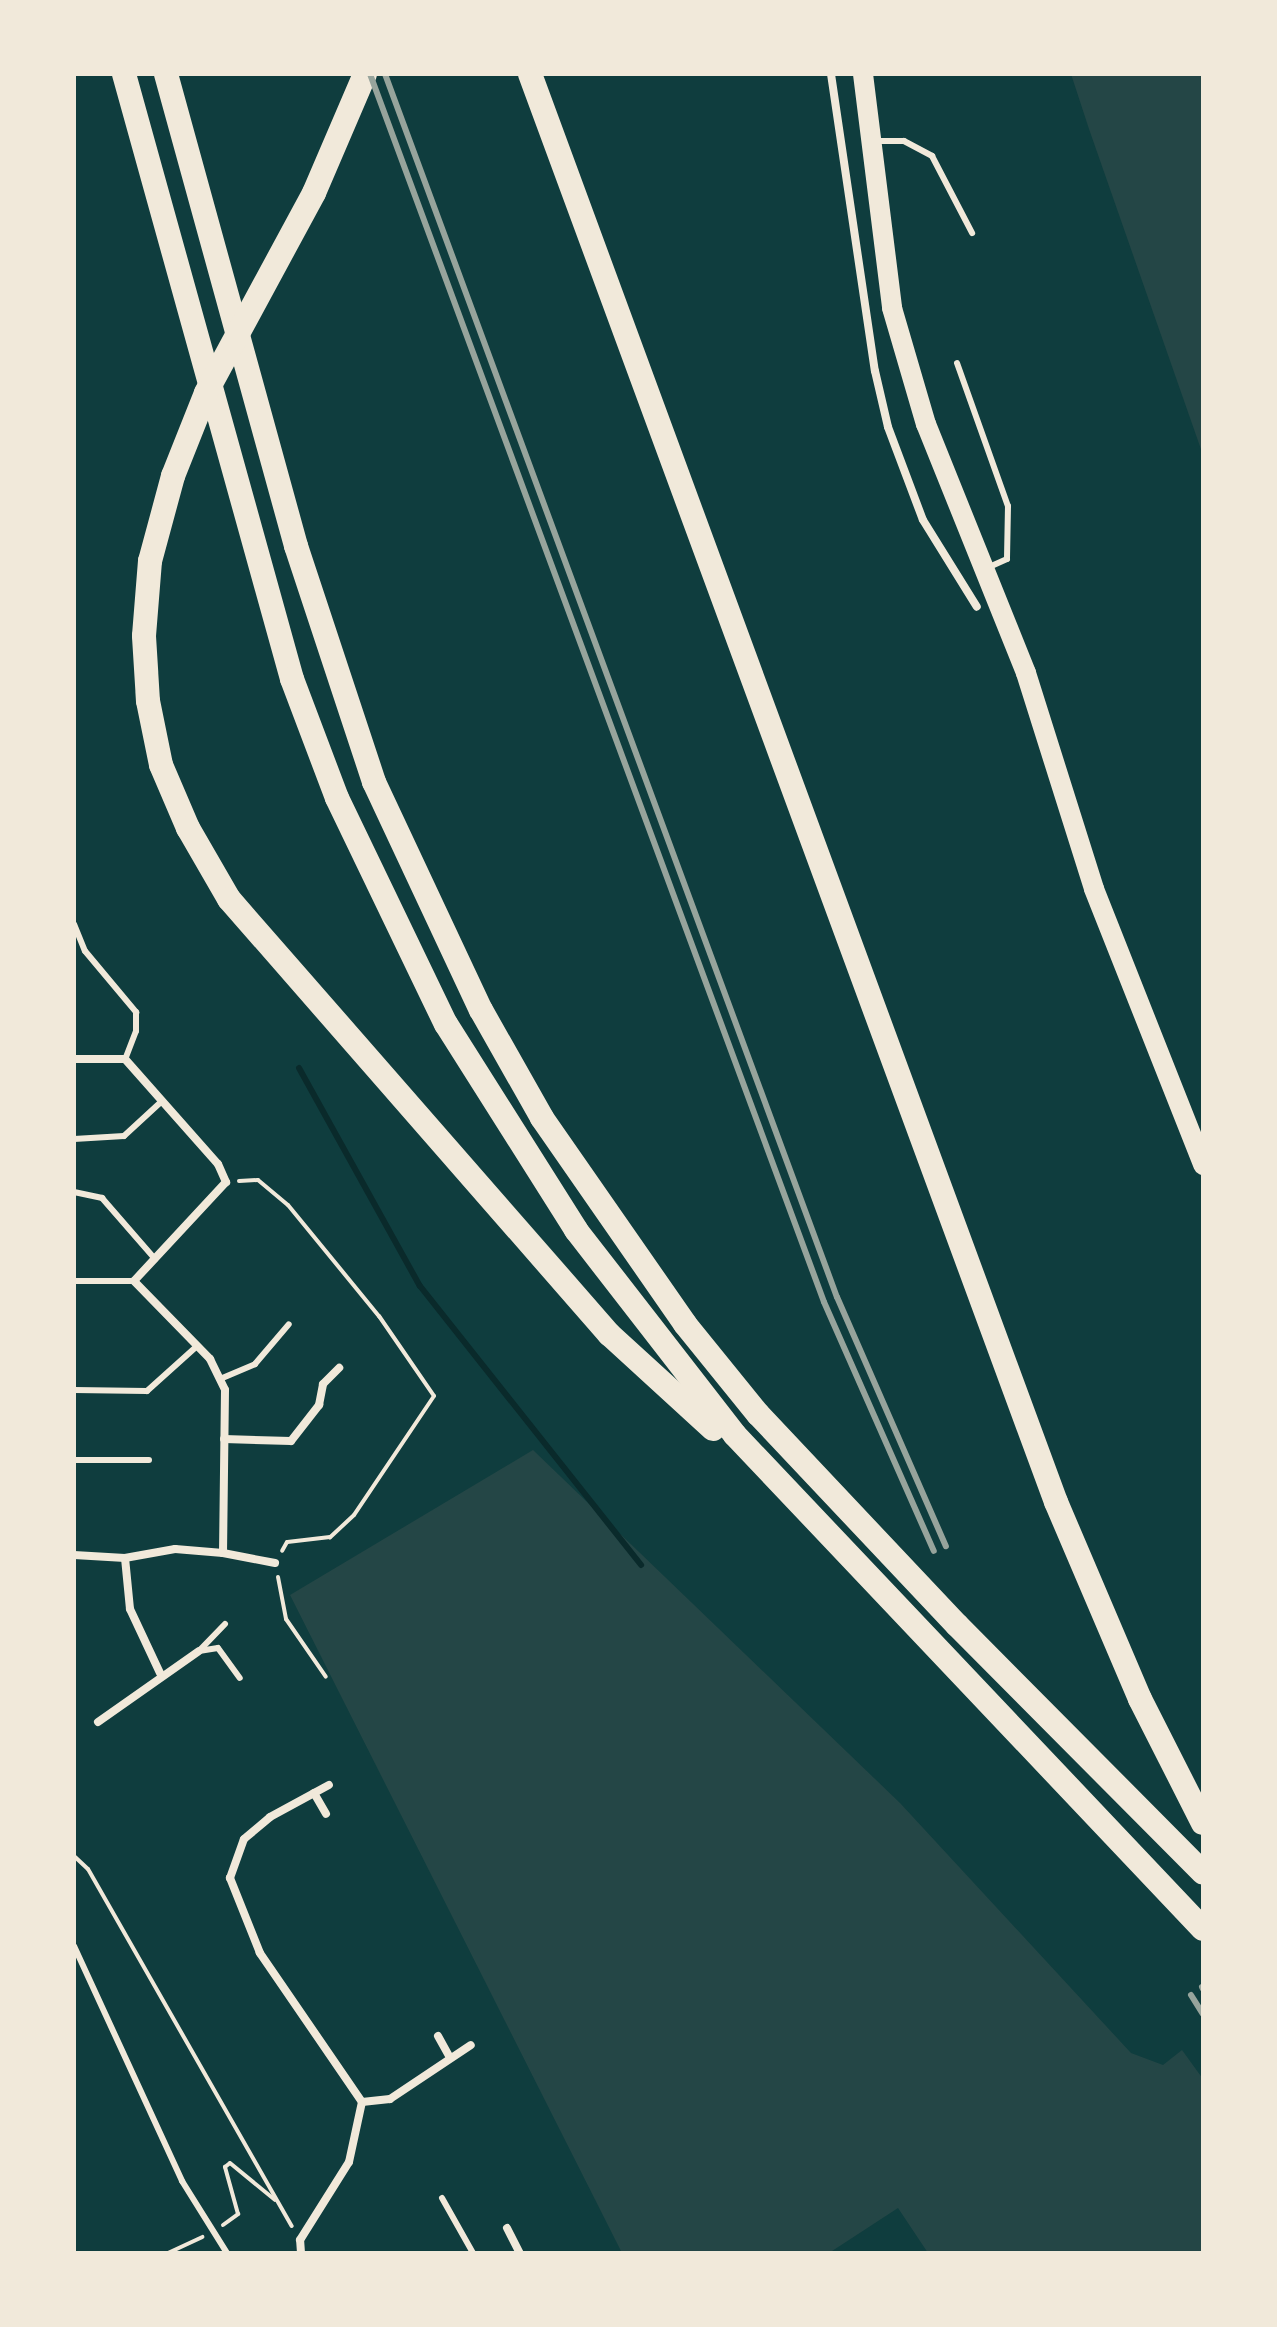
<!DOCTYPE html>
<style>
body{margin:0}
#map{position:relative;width:1277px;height:2327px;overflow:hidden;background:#0f3d3e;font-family:"Zilla Slab",serif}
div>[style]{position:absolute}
.green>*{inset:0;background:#244646}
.stream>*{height:6px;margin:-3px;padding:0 3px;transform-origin:3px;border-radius:3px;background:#0a2a2b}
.path>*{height:4px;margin:-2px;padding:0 2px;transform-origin:2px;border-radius:2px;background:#f1e9da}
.service>*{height:6px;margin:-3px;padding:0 3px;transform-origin:3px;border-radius:3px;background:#f1e9da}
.minor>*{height:8px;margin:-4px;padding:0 4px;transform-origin:4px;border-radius:4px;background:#f1e9da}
.primary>*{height:20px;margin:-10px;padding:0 10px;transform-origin:10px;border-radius:10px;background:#f1e9da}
.motorway>*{height:24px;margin:-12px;padding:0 12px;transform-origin:12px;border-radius:12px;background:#f1e9da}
.rail>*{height:6px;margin:-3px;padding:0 3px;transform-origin:3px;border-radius:3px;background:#97a49c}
span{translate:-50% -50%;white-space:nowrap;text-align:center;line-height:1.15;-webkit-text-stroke:8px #f1e9da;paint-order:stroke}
.frame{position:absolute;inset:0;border:76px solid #f1e9da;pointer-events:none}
</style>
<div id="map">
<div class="green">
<div style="clip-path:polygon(1071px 74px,1203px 74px,1203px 455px,1089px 129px)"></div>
<div style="clip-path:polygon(533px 1450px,900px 1803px,1131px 2053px,1163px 2065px,1182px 2050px,1203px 2079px,1203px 2253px,928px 2253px,898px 2208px,829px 2253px,622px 2253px,290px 1595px)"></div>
</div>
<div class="stream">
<div style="left:299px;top:1068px;width:249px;rotate:61deg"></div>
<div style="left:420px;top:1286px;width:356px;rotate:51.6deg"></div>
</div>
<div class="path">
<div style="left:239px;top:1181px;width:19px;rotate:-3deg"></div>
<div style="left:258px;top:1180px;width:39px;rotate:40deg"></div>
<div style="left:288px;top:1205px;width:144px;rotate:50.7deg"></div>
<div style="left:379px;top:1316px;width:97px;rotate:55.5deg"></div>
<div style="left:434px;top:1396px;width:143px;rotate:123.9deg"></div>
<div style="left:354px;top:1515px;width:33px;rotate:137deg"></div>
<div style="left:330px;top:1537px;width:43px;rotate:173.4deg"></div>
<div style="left:287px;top:1542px;width:10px;rotate:119deg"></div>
<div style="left:278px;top:1577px;width:43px;rotate:79.2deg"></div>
<div style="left:286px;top:1619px;width:70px;rotate:55.4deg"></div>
<div style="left:74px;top:1856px;width:19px;rotate:43deg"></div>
<div style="left:88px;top:1869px;width:411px;rotate:60.3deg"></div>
<div style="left:223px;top:2225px;width:19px;rotate:-36deg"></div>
<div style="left:238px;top:2214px;width:49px;rotate:-105.5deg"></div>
<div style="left:225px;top:2167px;width:6px;rotate:-39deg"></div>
<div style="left:230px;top:2163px;width:58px;rotate:39.4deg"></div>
<div style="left:168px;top:2253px;width:38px;rotate:-25deg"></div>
</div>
<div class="service">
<div style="left:874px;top:141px;width:30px"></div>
<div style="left:904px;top:141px;width:32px;rotate:28deg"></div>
<div style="left:932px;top:156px;width:87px;rotate:62.5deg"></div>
<div style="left:957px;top:363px;width:152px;rotate:70.4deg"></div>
<div style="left:1008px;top:506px;width:53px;rotate:91.1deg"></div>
<div style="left:1007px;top:559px;width:22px;rotate:156deg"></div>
<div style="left:74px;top:924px;width:29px;rotate:68deg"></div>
<div style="left:85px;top:951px;width:80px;rotate:50.1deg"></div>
<div style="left:136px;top:1012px;width:19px;rotate:90deg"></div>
<div style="left:136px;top:1031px;width:30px;rotate:111deg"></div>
<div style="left:74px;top:1139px;width:50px;rotate:-3.4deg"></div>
<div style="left:124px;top:1136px;width:52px;rotate:-42.6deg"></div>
<div style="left:74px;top:1192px;width:29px;rotate:12deg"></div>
<div style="left:102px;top:1198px;width:81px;rotate:49deg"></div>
<div style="left:74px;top:1281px;width:60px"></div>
<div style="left:220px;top:1379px;width:38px;rotate:-23deg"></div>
<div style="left:255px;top:1364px;width:52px;rotate:-49.6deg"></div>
<div style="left:74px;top:1390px;width:73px;rotate:0.8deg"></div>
<div style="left:147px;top:1391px;width:67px;rotate:-42deg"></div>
<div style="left:74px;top:1460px;width:75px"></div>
<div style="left:225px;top:1624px;width:37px;rotate:134deg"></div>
<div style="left:199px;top:1651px;width:19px;rotate:-9deg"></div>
<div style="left:218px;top:1648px;width:37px;rotate:54deg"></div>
<div style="left:74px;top:1946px;width:259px;rotate:65.3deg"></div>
<div style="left:182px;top:2181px;width:85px;rotate:58deg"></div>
<div style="left:442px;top:2198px;width:63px;rotate:60.6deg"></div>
</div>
<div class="minor">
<div style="left:831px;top:74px;width:300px;rotate:81.6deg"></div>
<div style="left:875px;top:371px;width:57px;rotate:76.9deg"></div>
<div style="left:888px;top:427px;width:99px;rotate:69.4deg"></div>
<div style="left:923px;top:520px;width:102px;rotate:58.2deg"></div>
<div style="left:74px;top:1059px;width:51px"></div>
<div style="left:125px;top:1059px;width:140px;rotate:48.5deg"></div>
<div style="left:218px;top:1164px;width:20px;rotate:66deg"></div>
<div style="left:226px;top:1182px;width:135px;rotate:132.9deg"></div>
<div style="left:134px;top:1281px;width:109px;rotate:45.7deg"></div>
<div style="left:210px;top:1359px;width:34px;rotate:64deg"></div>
<div style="left:225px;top:1390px;width:163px;rotate:90.7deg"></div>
<div style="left:223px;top:1553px;width:48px;rotate:-175.2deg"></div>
<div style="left:175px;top:1549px;width:51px;rotate:169.8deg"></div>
<div style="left:125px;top:1558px;width:51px;rotate:-176.6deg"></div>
<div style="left:224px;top:1439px;width:67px;rotate:1.7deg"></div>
<div style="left:291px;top:1441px;width:46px;rotate:-52.1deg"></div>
<div style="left:319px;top:1405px;width:21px;rotate:-79deg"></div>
<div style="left:323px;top:1384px;width:23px;rotate:-45deg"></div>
<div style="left:223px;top:1553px;width:53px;rotate:10.9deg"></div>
<div style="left:125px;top:1558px;width:51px;rotate:84.4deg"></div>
<div style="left:130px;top:1609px;width:71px;rotate:64.9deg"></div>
<div style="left:98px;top:1722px;width:123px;rotate:-35.1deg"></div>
<div style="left:314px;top:1793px;width:24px;rotate:60deg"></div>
<div style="left:438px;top:2036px;width:23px;rotate:61deg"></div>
<div style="left:362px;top:2102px;width:28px;rotate:-6deg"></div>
<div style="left:390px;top:2099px;width:97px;rotate:-33.7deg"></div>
<div style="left:507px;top:2228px;width:28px;rotate:63deg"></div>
<div style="left:301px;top:2253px;width:13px;rotate:-94deg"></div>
<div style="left:300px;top:2240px;width:92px;rotate:-57.9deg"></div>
<div style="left:349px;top:2162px;width:61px;rotate:-77.8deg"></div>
<div style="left:362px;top:2102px;width:181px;rotate:-124.4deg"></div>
<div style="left:260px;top:1953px;width:81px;rotate:-111.8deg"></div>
<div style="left:230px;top:1878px;width:41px;rotate:-70.3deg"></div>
<div style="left:244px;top:1839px;width:34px;rotate:-40deg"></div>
<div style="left:270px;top:1817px;width:67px;rotate:-28.5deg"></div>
</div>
<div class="primary">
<div style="left:863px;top:74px;width:236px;rotate:82.9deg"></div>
<div style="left:892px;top:308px;width:121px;rotate:73.7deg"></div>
<div style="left:926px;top:424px;width:268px;rotate:68.1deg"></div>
<div style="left:1026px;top:673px;width:226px;rotate:72.5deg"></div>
<div style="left:1094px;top:889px;width:297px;rotate:68.4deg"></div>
</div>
<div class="motorway">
<div style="left:124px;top:74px;width:628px;rotate:74.48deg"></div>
<div style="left:292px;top:679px;width:127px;rotate:69.3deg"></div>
<div style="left:337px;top:798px;width:251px;rotate:64.3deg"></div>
<div style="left:446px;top:1024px;width:244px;rotate:57.7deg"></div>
<div style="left:576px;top:1230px;width:259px;rotate:52.2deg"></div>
<div style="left:735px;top:1435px;width:680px;rotate:46.55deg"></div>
<div style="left:166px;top:74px;width:490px;rotate:74.6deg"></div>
<div style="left:296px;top:546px;width:249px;rotate:71.7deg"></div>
<div style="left:374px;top:782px;width:252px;rotate:64.9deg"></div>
<div style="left:481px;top:1010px;width:124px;rotate:60.5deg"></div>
<div style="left:542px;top:1118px;width:251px;rotate:55.2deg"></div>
<div style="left:685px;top:1324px;width:116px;rotate:51deg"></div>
<div style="left:758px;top:1414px;width:290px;rotate:46.7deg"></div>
<div style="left:957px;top:1625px;width:349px;rotate:45.2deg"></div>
<div style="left:365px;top:74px;width:129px;rotate:113.2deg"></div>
<div style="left:314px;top:193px;width:227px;rotate:118.4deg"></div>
<div style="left:206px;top:393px;width:89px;rotate:111.7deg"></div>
<div style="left:173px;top:476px;width:88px;rotate:105.1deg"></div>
<div style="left:150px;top:561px;width:75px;rotate:94.6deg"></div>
<div style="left:144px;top:636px;width:65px;rotate:86.5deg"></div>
<div style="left:148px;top:701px;width:65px;rotate:78.5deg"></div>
<div style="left:161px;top:765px;width:69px;rotate:66.8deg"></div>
<div style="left:188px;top:828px;width:82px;rotate:60deg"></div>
<div style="left:229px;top:899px;width:578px;rotate:48.86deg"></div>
<div style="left:609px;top:1334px;width:141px;rotate:42.4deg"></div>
<div style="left:530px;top:74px;width:1522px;rotate:69.78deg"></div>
<div style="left:1056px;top:1502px;width:214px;rotate:66.9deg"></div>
<div style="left:1140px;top:1699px;width:139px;rotate:63.1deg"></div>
</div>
<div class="rail">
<div style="left:370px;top:74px;width:1309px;rotate:69.71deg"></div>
<div style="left:824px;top:1302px;width:272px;rotate:66.2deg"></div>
<div style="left:385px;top:74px;width:1304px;rotate:69.72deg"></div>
<div style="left:837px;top:1297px;width:272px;rotate:66.4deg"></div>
<div style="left:1202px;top:1987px;width:2px;rotate:63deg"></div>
<div style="left:1191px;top:1995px;width:22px;rotate:58deg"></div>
</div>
<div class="frame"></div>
</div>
